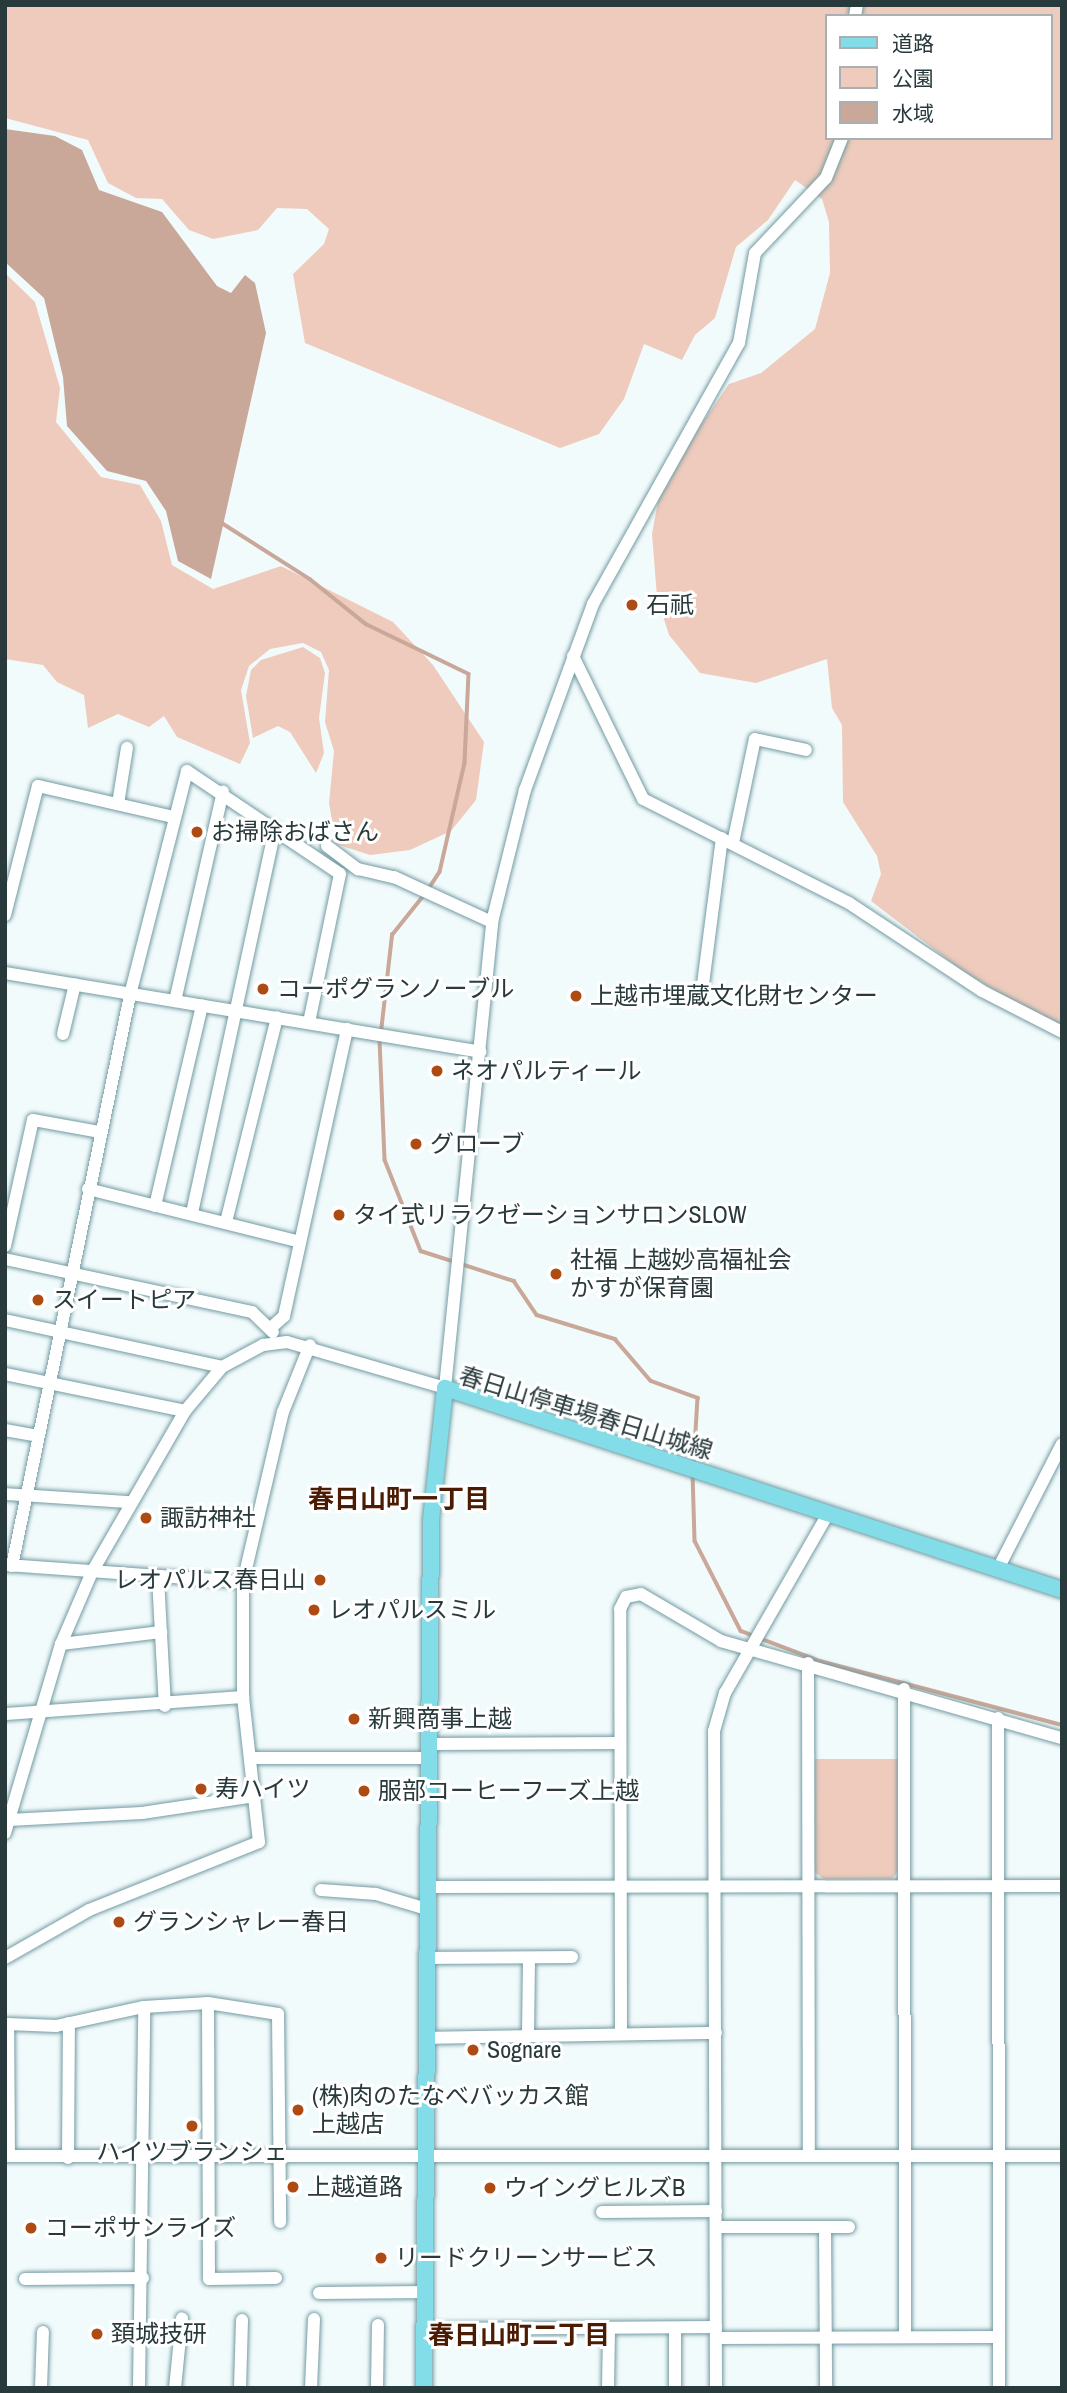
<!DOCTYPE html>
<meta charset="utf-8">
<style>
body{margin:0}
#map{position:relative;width:1067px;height:2393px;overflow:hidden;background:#f2fbfc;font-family:"Archivo Narrow","Noto Sans JP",sans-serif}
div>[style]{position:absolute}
.green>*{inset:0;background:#eecbbc}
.water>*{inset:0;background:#c9a799}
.stream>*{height:3.5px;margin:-1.75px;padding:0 1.75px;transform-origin:1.75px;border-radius:1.75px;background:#c9a799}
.roads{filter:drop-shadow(0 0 2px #729ba2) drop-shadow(0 0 2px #729ba2)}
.minor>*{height:12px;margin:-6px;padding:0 6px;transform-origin:6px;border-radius:6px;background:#fff}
.major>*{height:16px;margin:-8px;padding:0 8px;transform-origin:8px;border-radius:8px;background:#83dde9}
.dots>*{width:19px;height:19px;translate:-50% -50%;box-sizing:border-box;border:4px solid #fff;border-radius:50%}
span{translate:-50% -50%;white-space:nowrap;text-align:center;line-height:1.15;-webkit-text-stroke:6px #fff;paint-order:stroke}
.poi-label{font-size:24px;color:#283a3c}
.left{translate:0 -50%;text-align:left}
.right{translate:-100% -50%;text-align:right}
.street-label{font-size:24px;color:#283a3c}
.neighbourhood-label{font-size:26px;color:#4b1b02;font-weight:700}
.frame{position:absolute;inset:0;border:7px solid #283a3c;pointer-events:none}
.legend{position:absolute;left:825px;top:14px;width:228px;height:126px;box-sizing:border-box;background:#fff;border:2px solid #a9b0b1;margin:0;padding:9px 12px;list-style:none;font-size:21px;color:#283a3c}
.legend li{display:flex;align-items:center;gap:14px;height:35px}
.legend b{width:35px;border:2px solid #a9b0b1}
</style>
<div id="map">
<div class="green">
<div style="clip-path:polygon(evenodd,5px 5px,1062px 5px,1062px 1030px,964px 972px,871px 901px,881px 874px,877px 856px,843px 802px,842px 725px,832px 708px,827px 659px,756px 683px,700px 673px,669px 635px,657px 597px,652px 534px,658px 501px,700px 426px,729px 384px,761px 373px,815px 329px,830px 273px,829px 222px,822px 199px,795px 180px,768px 220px,736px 247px,715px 318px,695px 335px,682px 360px,644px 344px,624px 399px,599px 434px,560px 448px,305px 343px,293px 274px,324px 244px,329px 229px,307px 209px,277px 208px,258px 230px,213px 239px,189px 230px,162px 199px,136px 198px,108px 183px,88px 140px,5px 118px,5px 5px,827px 16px,1051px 16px,1051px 138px,827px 138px,827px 16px)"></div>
<div style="clip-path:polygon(5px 273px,35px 302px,60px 388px,56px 422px,101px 477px,140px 485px,161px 521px,172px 565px,213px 589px,281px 566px,393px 622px,433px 665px,484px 742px,476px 800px,451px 831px,410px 850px,370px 855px,336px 844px,329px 803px,334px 751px,325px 722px,329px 670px,321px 652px,303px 643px,270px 649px,249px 666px,241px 690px,250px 743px,240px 764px,177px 737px,164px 716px,149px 727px,118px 714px,88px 728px,84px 695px,57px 682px,43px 665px,5px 659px)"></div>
<div style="clip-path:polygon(303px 647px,320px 658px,325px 673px,319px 718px,324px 753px,316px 773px,290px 732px,278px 726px,253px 738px,246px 696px,251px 670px,261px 660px)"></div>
<div style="clip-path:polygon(815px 1759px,900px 1759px,899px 1870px,892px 1879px,824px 1879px,814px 1872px)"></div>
</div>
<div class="water">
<div style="clip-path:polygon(5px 129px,55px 136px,82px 150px,99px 190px,162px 212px,217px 286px,231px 293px,245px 275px,255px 283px,266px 333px,211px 579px,178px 561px,166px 511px,146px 481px,107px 471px,67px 426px,63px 377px,44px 298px,5px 262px)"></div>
</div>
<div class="stream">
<div style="left:222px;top:523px;width:104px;rotate:32.5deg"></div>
<div style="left:310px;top:579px;width:72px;rotate:38.8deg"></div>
<div style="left:366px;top:624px;width:114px;rotate:25.9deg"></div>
<div style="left:469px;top:674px;width:89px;rotate:92.6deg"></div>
<div style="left:465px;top:763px;width:112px;rotate:102.9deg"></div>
<div style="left:440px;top:872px;width:20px;rotate:123deg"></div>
<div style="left:381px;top:1032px;width:98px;rotate:-83.5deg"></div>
<div style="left:392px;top:935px;width:51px;rotate:-51.3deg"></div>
<div style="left:380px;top:1040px;width:120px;rotate:87.6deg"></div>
<div style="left:385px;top:1160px;width:98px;rotate:68.4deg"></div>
<div style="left:421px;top:1251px;width:98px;rotate:17.9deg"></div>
<div style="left:514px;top:1281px;width:41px;rotate:55.9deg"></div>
<div style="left:537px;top:1315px;width:82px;rotate:17.1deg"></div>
<div style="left:615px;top:1339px;width:55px;rotate:49.4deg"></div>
<div style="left:651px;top:1381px;width:50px;rotate:19.9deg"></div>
<div style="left:698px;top:1398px;width:67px;rotate:93.4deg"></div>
<div style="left:693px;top:1473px;width:68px;rotate:88.3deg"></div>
<div style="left:695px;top:1541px;width:101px;rotate:62.9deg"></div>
<div style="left:741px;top:1631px;width:85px;rotate:20.8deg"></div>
<div style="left:820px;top:1661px;width:250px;rotate:14.8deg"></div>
</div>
<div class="roads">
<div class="minor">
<div style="left:855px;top:16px;width:11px;rotate:-80deg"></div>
<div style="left:573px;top:656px;width:159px;rotate:63.9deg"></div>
<div style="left:643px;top:799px;width:231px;rotate:26.8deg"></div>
<div style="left:849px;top:903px;width:159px;rotate:33.5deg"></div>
<div style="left:982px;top:991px;width:90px;rotate:27.1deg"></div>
<div style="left:118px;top:804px;width:57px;rotate:-80.9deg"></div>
<div style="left:733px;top:843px;width:106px;rotate:-78.1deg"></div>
<div style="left:755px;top:739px;width:52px;rotate:12.2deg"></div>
<div style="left:327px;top:846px;width:39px;rotate:37deg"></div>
<div style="left:358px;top:869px;width:37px;rotate:13deg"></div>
<div style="left:394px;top:877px;width:108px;rotate:24.7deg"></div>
<div style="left:5px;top:915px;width:133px;rotate:-75.7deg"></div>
<div style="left:38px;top:786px;width:139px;rotate:12.9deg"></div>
<div style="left:5px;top:973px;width:482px;rotate:9.4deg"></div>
<div style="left:703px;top:984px;width:147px;rotate:-82.6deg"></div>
<div style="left:175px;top:1001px;width:215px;rotate:-77.1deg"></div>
<div style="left:63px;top:1034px;width:51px;rotate:-76.5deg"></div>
<div style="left:88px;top:1189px;width:215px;rotate:14deg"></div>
<div style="left:155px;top:1206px;width:206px;rotate:-76.8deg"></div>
<div style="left:192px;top:1213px;width:393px;rotate:-77.8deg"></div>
<div style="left:226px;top:1222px;width:211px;rotate:-76deg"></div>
<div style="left:5px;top:1246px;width:129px;rotate:-77.5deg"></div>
<div style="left:33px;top:1120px;width:68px;rotate:10.2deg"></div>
<div style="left:5px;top:1259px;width:253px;rotate:12.1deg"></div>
<div style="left:252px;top:1312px;width:29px;rotate:44deg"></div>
<div style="left:5px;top:1320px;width:222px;rotate:12.2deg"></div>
<div style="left:273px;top:1326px;width:15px;rotate:-42deg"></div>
<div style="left:284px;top:1316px;width:294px;rotate:-77.6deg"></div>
<div style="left:5px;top:1374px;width:184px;rotate:11.6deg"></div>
<div style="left:5px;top:1430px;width:29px;rotate:10deg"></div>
<div style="left:5px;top:1494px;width:124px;rotate:3.7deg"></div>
<div style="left:6px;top:1565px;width:238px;rotate:4.1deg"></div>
<div style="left:12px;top:1566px;width:583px;rotate:-78.32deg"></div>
<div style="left:130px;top:995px;width:231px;rotate:-75.7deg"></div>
<div style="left:187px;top:771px;width:184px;rotate:33.9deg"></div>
<div style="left:340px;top:874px;width:152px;rotate:101.8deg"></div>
<div style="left:999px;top:1567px;width:138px;rotate:-62.9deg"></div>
<div style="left:158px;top:1578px;width:128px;rotate:86.9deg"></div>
<div style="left:61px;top:1644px;width:101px;rotate:-6.8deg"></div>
<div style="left:808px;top:1663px;width:493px;rotate:89.9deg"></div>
<div style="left:904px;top:1689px;width:648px;rotate:89.91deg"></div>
<div style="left:5px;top:1714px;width:239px;rotate:-4.1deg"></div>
<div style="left:998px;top:1718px;width:670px;rotate:89.91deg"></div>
<div style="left:431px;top:1744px;width:189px;rotate:-0.3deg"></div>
<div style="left:251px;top:1758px;width:180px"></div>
<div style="left:9px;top:1820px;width:133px;rotate:-3deg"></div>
<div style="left:142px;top:1813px;width:114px;rotate:-8.6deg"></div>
<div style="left:5px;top:1833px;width:197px;rotate:-73.5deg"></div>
<div style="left:61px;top:1644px;width:78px;rotate:-66.7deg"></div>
<div style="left:92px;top:1572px;width:186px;rotate:-60deg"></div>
<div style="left:185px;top:1411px;width:57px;rotate:-49.9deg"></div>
<div style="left:222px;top:1367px;width:47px;rotate:-28.2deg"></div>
<div style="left:263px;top:1345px;width:24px;rotate:-7deg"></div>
<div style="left:287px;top:1342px;width:165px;rotate:16.2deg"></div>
<div style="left:445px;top:1388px;width:468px;rotate:-84.2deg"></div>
<div style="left:492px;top:922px;width:136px;rotate:-76deg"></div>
<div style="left:525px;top:790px;width:198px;rotate:-69.9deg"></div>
<div style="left:593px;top:604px;width:299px;rotate:-60.8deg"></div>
<div style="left:739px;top:343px;width:91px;rotate:-79.9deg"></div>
<div style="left:755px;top:253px;width:103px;rotate:-46.6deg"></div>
<div style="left:826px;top:178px;width:43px;rotate:-68.2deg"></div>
<div style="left:428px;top:1887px;width:634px;rotate:-0.09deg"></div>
<div style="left:321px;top:1890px;width:55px;rotate:4.2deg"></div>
<div style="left:376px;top:1894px;width:53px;rotate:16.4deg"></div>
<div style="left:5px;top:1958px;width:97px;rotate:-29.7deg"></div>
<div style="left:89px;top:1910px;width:183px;rotate:-21.8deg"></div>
<div style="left:259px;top:1842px;width:146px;rotate:-96.3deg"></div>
<div style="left:243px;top:1697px;width:115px;rotate:-90deg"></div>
<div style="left:243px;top:1582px;width:175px;rotate:-76.8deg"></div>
<div style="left:283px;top:1412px;width:72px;rotate:-68.1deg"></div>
<div style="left:427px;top:1958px;width:145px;rotate:-0.4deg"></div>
<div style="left:208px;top:2003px;width:276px;rotate:89.8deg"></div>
<div style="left:209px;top:2279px;width:67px;rotate:-0.9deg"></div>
<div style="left:528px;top:2033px;width:74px;rotate:-89.2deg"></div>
<div style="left:621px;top:2033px;width:424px;rotate:-90.1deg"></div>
<div style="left:620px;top:1609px;width:13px;rotate:-63deg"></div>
<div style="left:626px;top:1597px;width:15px;rotate:-11deg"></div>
<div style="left:641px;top:1594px;width:93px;rotate:30.4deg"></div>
<div style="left:721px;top:1641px;width:355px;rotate:15.9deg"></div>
<div style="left:426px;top:2038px;width:290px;rotate:-1deg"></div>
<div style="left:5px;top:2156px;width:1057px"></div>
<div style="left:9px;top:2156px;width:132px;rotate:-90.4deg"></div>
<div style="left:8px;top:2024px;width:48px;rotate:2.4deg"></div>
<div style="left:56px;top:2026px;width:90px;rotate:-12.2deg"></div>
<div style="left:144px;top:2007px;width:64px;rotate:-3.6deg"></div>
<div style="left:208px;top:2003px;width:71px;rotate:8.9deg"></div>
<div style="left:278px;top:2014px;width:208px;rotate:89.4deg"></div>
<div style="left:68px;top:2158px;width:135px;rotate:-89.6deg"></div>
<div style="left:602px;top:2212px;width:114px;rotate:-0.5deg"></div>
<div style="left:716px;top:2227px;width:109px"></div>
<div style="left:825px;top:2227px;width:161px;rotate:89.6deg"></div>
<div style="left:825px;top:2227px;width:24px"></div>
<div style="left:25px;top:2279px;width:118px;rotate:-0.5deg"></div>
<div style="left:319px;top:2293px;width:107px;rotate:-0.5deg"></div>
<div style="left:425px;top:2329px;width:291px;rotate:-0.4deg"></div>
<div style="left:716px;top:2338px;width:283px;rotate:-0.2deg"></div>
<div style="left:41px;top:2388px;width:56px;rotate:-88deg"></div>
<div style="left:139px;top:2388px;width:381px;rotate:-89.2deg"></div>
<div style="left:175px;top:2388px;width:70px;rotate:-84.3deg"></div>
<div style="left:240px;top:2388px;width:68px;rotate:-88.3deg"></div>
<div style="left:311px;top:2388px;width:69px;rotate:-87.5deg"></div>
<div style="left:377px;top:2388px;width:63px;rotate:-89.1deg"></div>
<div style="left:608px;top:2388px;width:58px;rotate:-89deg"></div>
<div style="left:675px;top:2388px;width:60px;rotate:-90deg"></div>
<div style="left:716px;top:2388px;width:657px;rotate:-90.17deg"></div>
<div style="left:714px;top:1731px;width:40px;rotate:-74deg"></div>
<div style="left:725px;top:1693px;width:207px;rotate:-60.1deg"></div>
</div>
<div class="major">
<div style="left:424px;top:2388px;width:868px;rotate:-89.54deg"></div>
<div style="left:431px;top:1520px;width:133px;rotate:-83.9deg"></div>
<div style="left:445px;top:1388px;width:649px;rotate:18.13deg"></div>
</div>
</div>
<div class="dots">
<div style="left:632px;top:605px;background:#ae4b13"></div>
<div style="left:197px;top:832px;background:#ae4b13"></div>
<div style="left:263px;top:989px;background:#ae4b13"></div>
<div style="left:576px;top:996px;background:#ae4b13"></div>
<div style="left:437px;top:1071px;background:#ae4b13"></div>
<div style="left:416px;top:1144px;background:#ae4b13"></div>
<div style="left:339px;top:1215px;background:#ae4b13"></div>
<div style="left:556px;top:1274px;background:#ae4b13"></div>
<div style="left:38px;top:1300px;background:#ae4b13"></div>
<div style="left:146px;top:1518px;background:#ae4b13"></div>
<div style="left:320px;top:1580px;background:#ae4b13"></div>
<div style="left:314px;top:1610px;background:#ae4b13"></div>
<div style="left:354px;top:1719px;background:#ae4b13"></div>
<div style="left:201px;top:1789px;background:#ae4b13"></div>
<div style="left:364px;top:1791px;background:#ae4b13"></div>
<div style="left:119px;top:1922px;background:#ae4b13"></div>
<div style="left:473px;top:2050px;background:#ae4b13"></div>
<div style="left:298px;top:2110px;background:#ae4b13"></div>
<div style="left:192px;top:2126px;background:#ae4b13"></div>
<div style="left:293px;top:2187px;background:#ae4b13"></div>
<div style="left:490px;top:2188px;background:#ae4b13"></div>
<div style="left:31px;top:2228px;background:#ae4b13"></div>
<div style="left:381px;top:2258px;background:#ae4b13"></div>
<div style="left:97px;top:2334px;background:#ae4b13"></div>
</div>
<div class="poi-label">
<span class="left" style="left:646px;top:605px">石祇</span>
<span class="left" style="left:211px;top:832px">お掃除おばさん</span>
<span class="left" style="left:277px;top:989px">コーポグランノーブル</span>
<span class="left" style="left:590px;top:996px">上越市埋蔵文化財センター</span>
<span class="left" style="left:451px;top:1071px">ネオパルティール</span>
<span class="left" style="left:430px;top:1144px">グローブ</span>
<span class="left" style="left:353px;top:1215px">タイ式リラクゼーションサロンSLOW</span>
<span class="left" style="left:570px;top:1274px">社福 上越妙高福祉会<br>かすが保育園</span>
<span class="left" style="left:52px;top:1300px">スイートピア</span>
<span class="left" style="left:160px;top:1518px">諏訪神社</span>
<span class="right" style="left:306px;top:1580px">レオパルス春日山</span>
<span class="left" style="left:328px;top:1610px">レオパルスミル</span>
<span class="left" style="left:368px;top:1719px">新興商事上越</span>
<span class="left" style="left:215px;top:1789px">寿ハイツ</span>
<span class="left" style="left:378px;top:1791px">服部コーヒーフーズ上越</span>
<span class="left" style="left:133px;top:1922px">グランシャレー春日</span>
<span class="left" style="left:487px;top:2050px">Sognare</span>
<span class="left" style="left:312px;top:2110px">(株)肉のたなべバッカス館<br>上越店</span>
<span style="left:192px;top:2152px">ハイツブランシェ</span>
<span class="left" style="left:307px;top:2187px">上越道路</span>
<span class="left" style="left:504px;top:2188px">ウイングヒルズB</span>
<span class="left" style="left:45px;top:2228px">コーポサンライズ</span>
<span class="left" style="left:395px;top:2258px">リードクリーンサービス</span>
<span class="left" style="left:111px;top:2334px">頚城技研</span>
</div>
<div class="street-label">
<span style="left:586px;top:1413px;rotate:17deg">春日山停車場春日山城線</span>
</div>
<div class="neighbourhood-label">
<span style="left:399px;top:1499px">春日山町一丁目</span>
<span style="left:519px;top:2335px">春日山町二丁目</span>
</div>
<div class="frame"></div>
<ul class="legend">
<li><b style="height:9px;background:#83dde9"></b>道路</li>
<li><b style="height:19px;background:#eecbbc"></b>公園</li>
<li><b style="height:19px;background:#c9a799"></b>水域</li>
</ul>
</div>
